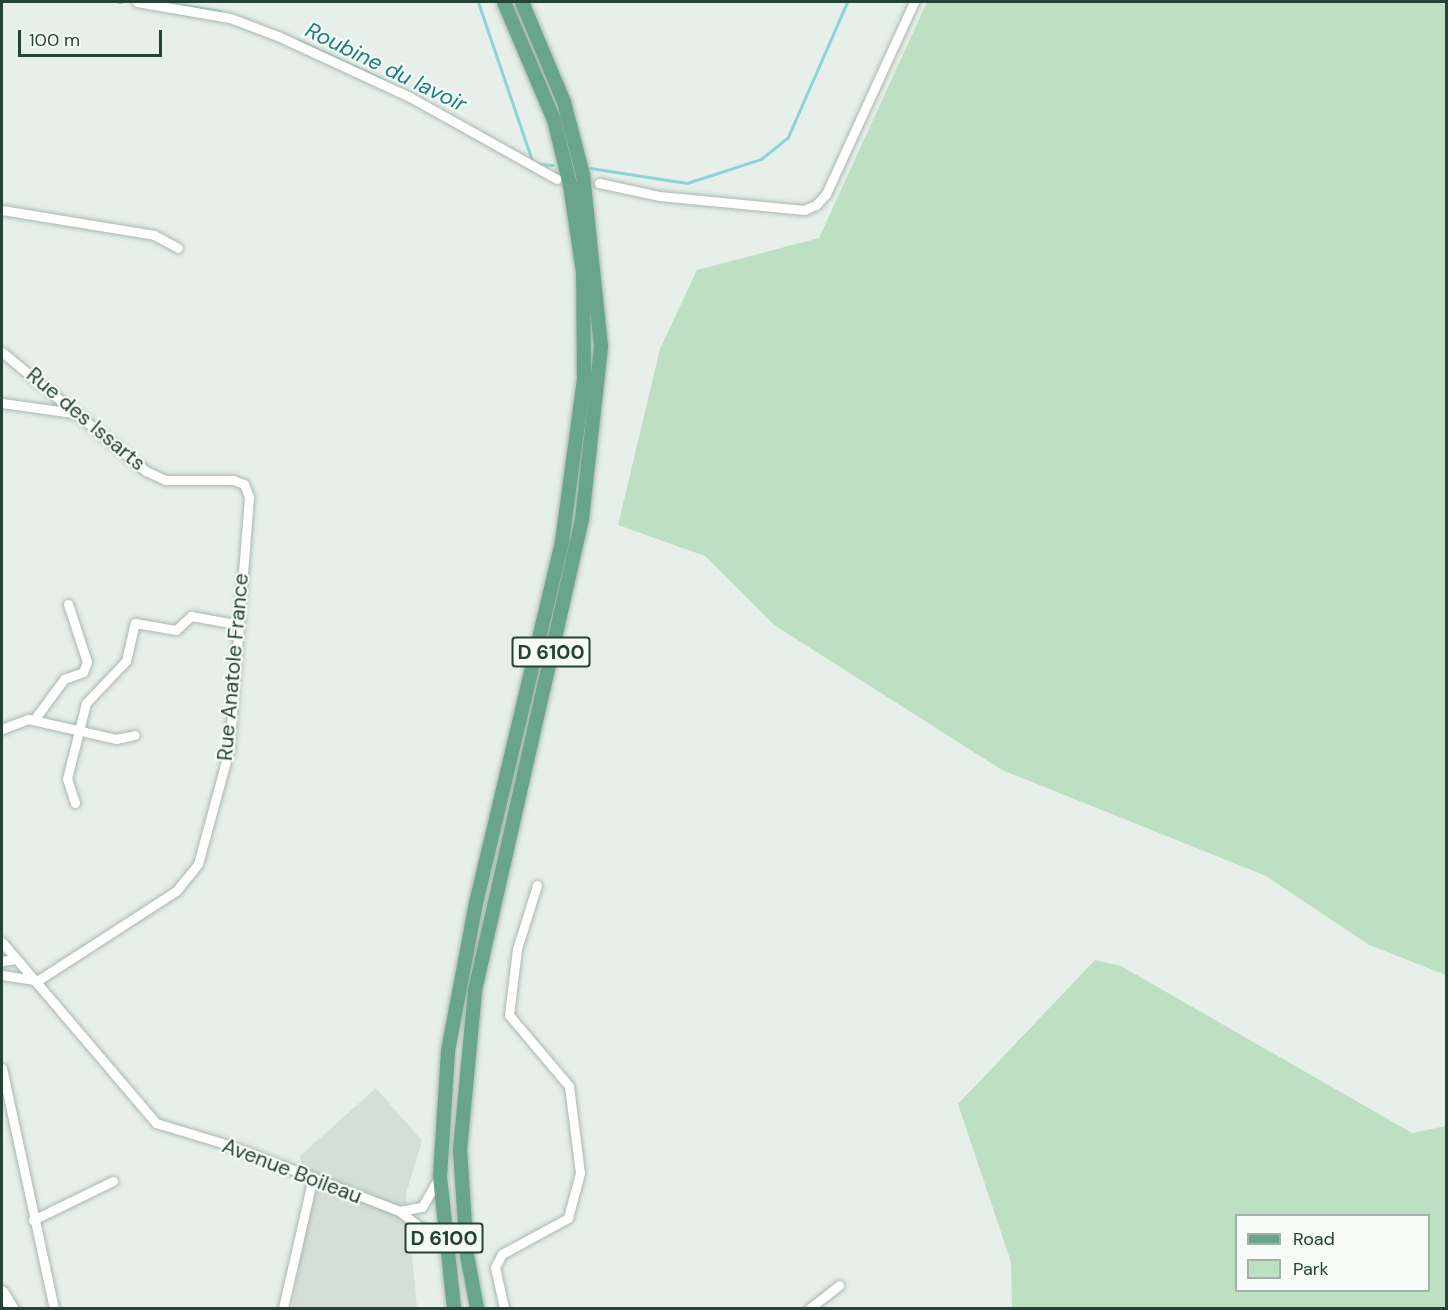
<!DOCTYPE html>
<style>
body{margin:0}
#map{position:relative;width:1448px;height:1310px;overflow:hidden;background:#e6efe9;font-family:"DM Sans",sans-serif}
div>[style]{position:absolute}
.built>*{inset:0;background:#d4dfd8}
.green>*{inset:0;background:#bee0c2}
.stream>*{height:3px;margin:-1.5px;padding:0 1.5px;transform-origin:1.5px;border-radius:1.5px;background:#8dd4d5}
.roads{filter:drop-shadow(0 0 2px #a8b8af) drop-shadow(0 0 2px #a8b8af)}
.minor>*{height:9px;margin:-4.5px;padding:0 4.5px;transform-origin:4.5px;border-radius:4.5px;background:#fff}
.secondary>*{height:12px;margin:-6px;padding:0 6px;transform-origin:6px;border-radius:6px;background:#fff}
.primary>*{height:14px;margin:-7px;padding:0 7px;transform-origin:7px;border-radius:7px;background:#69a58d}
span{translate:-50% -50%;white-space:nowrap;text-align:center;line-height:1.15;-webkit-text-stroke:4.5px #f7fbf8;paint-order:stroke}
.shield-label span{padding:2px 4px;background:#f7fbf8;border:2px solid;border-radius:4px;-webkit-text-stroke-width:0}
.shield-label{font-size:20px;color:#244235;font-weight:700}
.street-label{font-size:21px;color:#244235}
.water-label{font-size:22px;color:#1b7f81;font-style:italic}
.frame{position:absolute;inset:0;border:3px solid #244235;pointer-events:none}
.legend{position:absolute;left:1235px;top:1214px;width:195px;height:78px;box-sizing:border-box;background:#f7fbf8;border:2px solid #a3b1aa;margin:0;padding:8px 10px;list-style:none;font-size:18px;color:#244235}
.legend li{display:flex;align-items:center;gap:12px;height:30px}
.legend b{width:30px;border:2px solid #a3b1aa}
.scale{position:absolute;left:18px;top:30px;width:144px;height:27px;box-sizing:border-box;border:3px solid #244235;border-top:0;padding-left:8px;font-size:18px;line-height:21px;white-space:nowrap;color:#244235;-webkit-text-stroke:4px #f7fbf8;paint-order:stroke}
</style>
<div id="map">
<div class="built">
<div style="clip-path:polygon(376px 1088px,422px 1141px,406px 1194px,417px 1308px,292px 1308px,310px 1202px,300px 1156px)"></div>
</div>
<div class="green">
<div style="clip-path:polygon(927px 2px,1446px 2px,1446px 975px,1369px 945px,1266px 876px,1002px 770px,774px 625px,705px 556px,618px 525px,660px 349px,697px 270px,819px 238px)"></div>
<div style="clip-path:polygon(evenodd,1095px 960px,1121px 966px,1412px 1133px,1446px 1126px,1446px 1308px,1012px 1308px,1011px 1262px,958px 1104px,1095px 960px,1236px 1216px,1428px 1216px,1428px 1290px,1236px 1290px,1236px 1216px)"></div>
</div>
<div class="stream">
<div style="left:119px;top:2px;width:2px"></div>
<div style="left:164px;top:2px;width:56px;rotate:9.3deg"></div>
<div style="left:478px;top:2px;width:168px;rotate:71.2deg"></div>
<div style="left:298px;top:40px;width:95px;rotate:24.9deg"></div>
<div style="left:538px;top:164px;width:15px;rotate:4deg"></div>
<div style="left:590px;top:168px;width:98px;rotate:8.8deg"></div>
<div style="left:687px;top:183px;width:78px;rotate:-18deg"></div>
<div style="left:761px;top:159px;width:35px;rotate:-39deg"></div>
<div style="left:788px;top:137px;width:147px;rotate:-66.4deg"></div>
</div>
<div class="roads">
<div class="minor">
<div style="left:137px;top:2px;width:94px;rotate:9.8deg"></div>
<div style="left:230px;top:18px;width:53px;rotate:20.8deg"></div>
<div style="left:280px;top:37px;width:143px;rotate:24.8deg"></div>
<div style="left:410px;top:97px;width:168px;rotate:29.2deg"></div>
<div style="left:599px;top:183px;width:61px;rotate:12.2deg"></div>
<div style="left:659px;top:196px;width:146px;rotate:5.5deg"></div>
<div style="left:804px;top:210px;width:13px;rotate:-23deg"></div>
<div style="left:816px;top:205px;width:15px;rotate:-48deg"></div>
<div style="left:826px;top:194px;width:211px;rotate:-65.4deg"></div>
<div style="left:2px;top:210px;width:154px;rotate:9.3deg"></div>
<div style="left:154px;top:235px;width:27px;rotate:28deg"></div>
<div style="left:2px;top:352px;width:187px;rotate:39.6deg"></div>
<div style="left:146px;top:471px;width:21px;rotate:25deg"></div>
<div style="left:165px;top:480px;width:68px"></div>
<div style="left:233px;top:480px;width:12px;rotate:20deg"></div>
<div style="left:244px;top:484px;width:14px;rotate:69deg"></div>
<div style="left:249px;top:497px;width:254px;rotate:94.5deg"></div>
<div style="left:229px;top:750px;width:118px;rotate:105.2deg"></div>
<div style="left:198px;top:864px;width:35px;rotate:129deg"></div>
<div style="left:176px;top:891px;width:166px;rotate:147.1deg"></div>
<div style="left:2px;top:403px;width:72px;rotate:8deg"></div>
<div style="left:34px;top:720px;width:51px;rotate:-53.8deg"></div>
<div style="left:64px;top:679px;width:20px;rotate:-20deg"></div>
<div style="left:83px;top:672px;width:11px;rotate:-68deg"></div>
<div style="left:87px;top:662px;width:61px;rotate:-108.1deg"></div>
<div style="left:2px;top:729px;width:28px;rotate:-21deg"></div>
<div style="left:28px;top:719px;width:90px;rotate:12.8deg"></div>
<div style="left:116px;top:739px;width:19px;rotate:-12deg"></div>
<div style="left:75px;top:803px;width:25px;rotate:-108deg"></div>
<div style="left:67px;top:779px;width:78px;rotate:-76deg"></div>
<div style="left:86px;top:703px;width:58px;rotate:-46.4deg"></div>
<div style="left:126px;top:661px;width:39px;rotate:-77deg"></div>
<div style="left:135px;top:623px;width:42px;rotate:9.7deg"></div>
<div style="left:176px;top:630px;width:21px;rotate:-43deg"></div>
<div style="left:191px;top:616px;width:46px;rotate:10.1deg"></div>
<div style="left:2px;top:942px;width:238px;rotate:49.6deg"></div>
<div style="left:156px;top:1123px;width:76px;rotate:16.8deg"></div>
<div style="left:229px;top:1145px;width:182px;rotate:21.2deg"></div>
<div style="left:399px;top:1211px;width:58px;rotate:37.3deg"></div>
<div style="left:2px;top:961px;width:14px;rotate:-8deg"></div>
<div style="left:2px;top:975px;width:33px;rotate:9deg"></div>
<div style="left:2px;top:1068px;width:246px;rotate:77.8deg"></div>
<div style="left:399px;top:1211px;width:23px;rotate:-10deg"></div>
<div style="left:422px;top:1207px;width:34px;rotate:-60deg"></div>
<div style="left:33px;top:1220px;width:89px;rotate:-26deg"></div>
<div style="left:283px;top:1308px;width:130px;rotate:-77.1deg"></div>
<div style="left:504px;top:1308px;width:42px;rotate:-102.4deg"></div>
<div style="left:495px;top:1267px;width:15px;rotate:-62deg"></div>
<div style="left:502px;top:1254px;width:75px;rotate:-28.6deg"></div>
<div style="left:568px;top:1218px;width:47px;rotate:-75.1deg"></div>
<div style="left:580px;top:1173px;width:88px;rotate:-97.2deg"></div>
<div style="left:569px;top:1086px;width:93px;rotate:-130.2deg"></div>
<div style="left:509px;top:1015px;width:66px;rotate:-83.1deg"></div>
<div style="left:517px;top:949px;width:67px;rotate:-72.6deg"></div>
<div style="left:810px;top:1308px;width:37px;rotate:-38deg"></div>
</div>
<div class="secondary">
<div style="left:2px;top:1292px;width:19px;rotate:58deg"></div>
</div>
<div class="primary">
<div style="left:454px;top:1308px;width:133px;rotate:-96.1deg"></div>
<div style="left:440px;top:1176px;width:125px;rotate:-86.3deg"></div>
<div style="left:448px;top:1051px;width:151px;rotate:-79.3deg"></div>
<div style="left:476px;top:903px;width:371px;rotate:-76.6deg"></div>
<div style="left:562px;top:542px;width:164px;rotate:-82.3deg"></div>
<div style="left:584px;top:379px;width:107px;rotate:-90.5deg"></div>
<div style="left:583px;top:272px;width:88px;rotate:-98.5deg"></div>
<div style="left:570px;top:185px;width:67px;rotate:-103.8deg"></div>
<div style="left:554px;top:120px;width:128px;rotate:-113deg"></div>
<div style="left:477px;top:1308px;width:54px;rotate:-100.7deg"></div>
<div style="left:467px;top:1255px;width:105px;rotate:-93.8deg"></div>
<div style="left:460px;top:1150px;width:161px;rotate:-84.6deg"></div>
<div style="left:475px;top:990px;width:483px;rotate:-77.2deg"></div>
<div style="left:582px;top:519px;width:174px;rotate:-83.7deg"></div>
<div style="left:601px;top:346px;width:172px;rotate:-96deg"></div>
<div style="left:583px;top:175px;width:75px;rotate:-104.6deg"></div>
<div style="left:564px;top:102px;width:108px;rotate:-112.8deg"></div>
</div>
</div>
<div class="shield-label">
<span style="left:551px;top:652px">D 6100</span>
<span style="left:444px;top:1238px">D 6100</span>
</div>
<div class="street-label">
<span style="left:86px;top:419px;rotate:40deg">Rue des Issarts</span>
<span style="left:233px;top:667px;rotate:-85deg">Rue Anatole France</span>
<span style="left:292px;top:1171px;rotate:21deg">Avenue Boileau</span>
</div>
<div class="water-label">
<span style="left:386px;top:67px;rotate:26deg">Roubine du lavoir</span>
</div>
<div class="frame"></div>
<ul class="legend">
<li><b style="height:8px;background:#69a58d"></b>Road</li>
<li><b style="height:16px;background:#bee0c2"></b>Park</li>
</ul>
<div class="scale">100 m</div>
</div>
